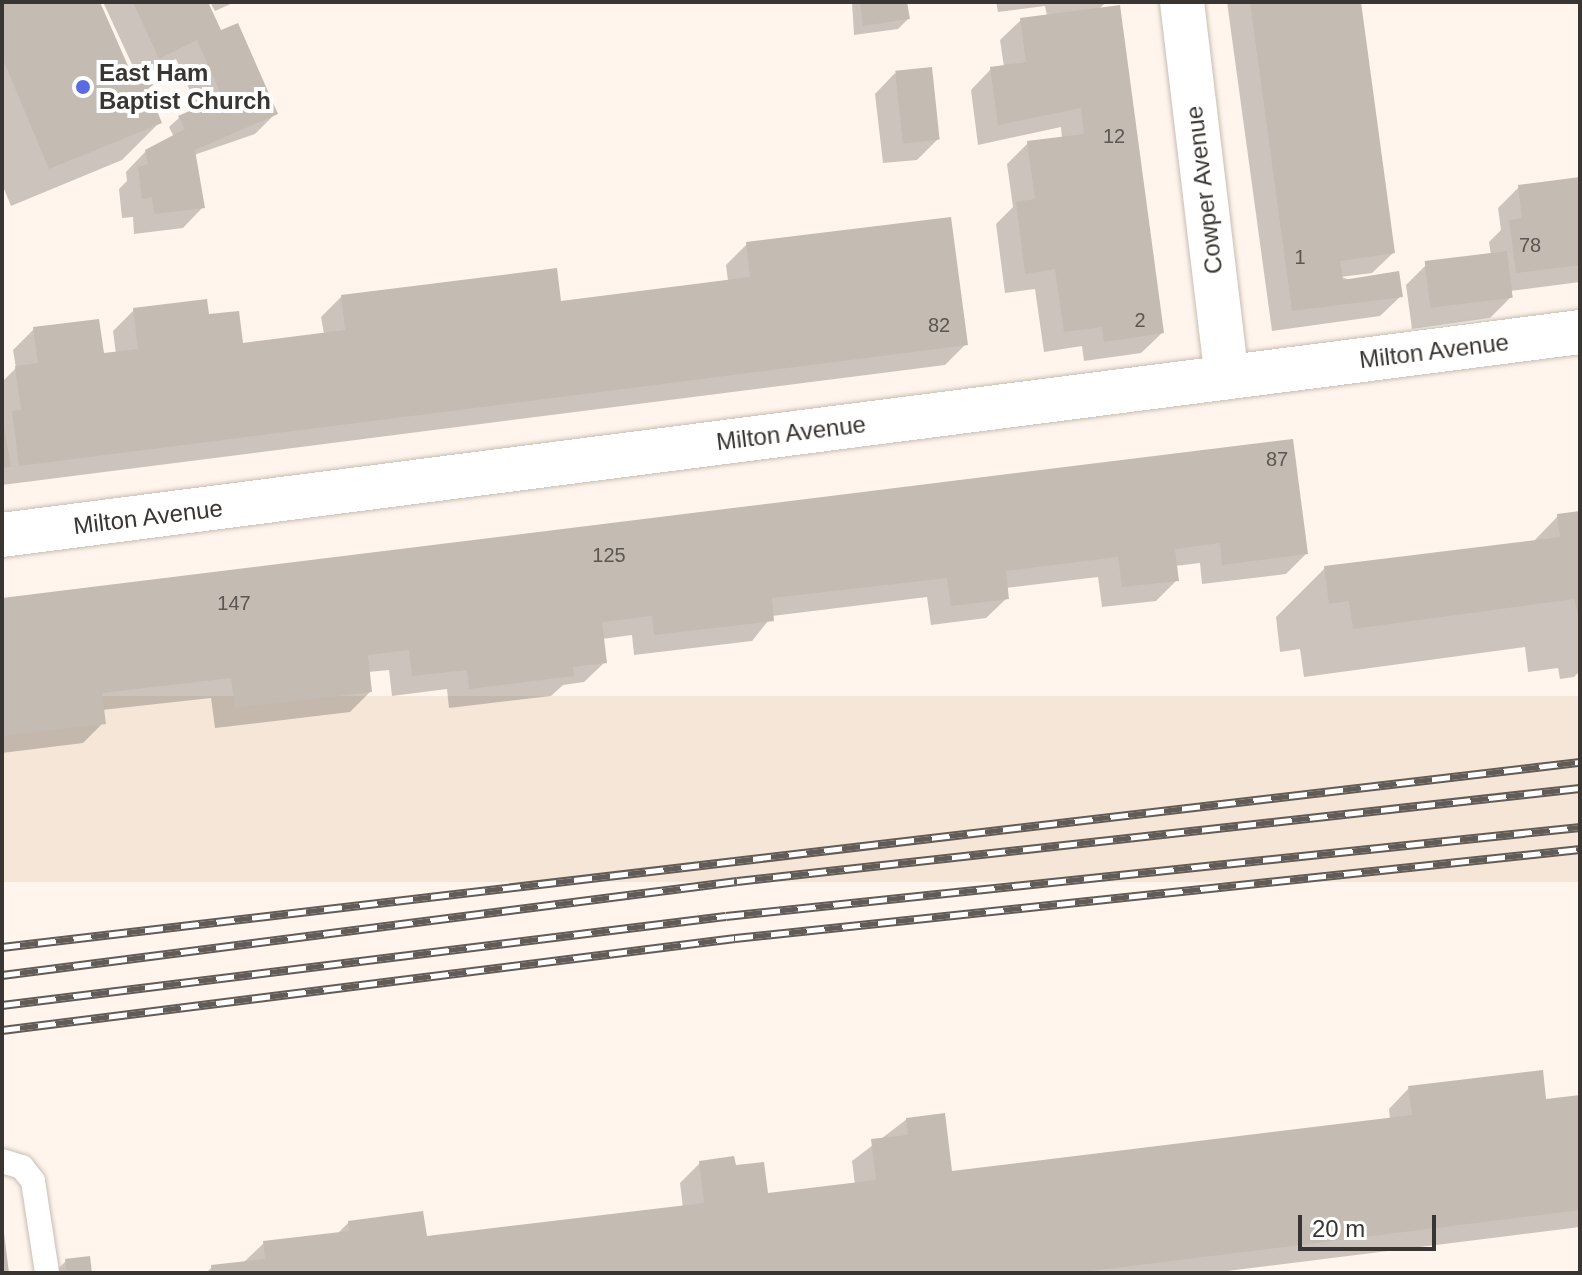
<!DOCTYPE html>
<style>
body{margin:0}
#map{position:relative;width:1582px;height:1275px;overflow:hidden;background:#fff5ec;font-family:Helvetica,sans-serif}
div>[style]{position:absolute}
.built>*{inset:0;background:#f6e6d8;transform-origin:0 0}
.shadow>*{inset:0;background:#0003}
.building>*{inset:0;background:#c4bbb2;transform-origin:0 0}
.roads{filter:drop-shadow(0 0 2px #c6bdb4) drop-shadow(0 0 2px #c6bdb4)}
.lane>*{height:24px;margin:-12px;padding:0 12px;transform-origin:12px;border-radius:12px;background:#fff}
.street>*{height:44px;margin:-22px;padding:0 22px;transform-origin:22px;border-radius:22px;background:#fff}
.rail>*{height:9px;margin-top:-4.5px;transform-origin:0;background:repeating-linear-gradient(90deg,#fff 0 18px,#625c58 0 36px);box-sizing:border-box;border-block:2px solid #625c58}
.dots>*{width:22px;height:22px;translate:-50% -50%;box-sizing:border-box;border:4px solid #fff;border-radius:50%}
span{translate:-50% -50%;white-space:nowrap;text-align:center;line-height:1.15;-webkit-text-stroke:8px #fff;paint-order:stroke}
.number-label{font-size:20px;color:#5c5652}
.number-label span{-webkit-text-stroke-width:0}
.poi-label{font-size:24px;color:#393532;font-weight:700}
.left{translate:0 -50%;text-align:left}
.street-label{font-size:24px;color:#393532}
.frame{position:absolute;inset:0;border:4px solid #393532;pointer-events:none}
.scale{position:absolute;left:1298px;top:1215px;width:138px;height:36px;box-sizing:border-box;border:4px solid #393532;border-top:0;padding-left:10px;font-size:24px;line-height:28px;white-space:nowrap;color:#393532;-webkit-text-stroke:6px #fff;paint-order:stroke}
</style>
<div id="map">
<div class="built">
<div style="left:1580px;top:696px;width:186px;height:1591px;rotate:90deg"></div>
</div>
<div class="shadow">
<div style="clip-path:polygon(2px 2px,98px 2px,131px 78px,137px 75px,103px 2px,205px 2px,220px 32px,276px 113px,255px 134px,194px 155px,203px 207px,183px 228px,134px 234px,133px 217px,122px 218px,119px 189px,127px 181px,126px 172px,146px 151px,174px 137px,169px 127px,179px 118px,198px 109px,176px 59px,146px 74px,146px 90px,160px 122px,122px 160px,11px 206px,2px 184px)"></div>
<div style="clip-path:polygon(210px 2px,235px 2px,215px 11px)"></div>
<div style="clip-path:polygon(852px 2px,905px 2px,908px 19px,898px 29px,854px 35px)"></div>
<div style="clip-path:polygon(996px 2px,1106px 2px,1099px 9px,1162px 333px,1141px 353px,1084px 361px,1082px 346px,1044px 352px,1035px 289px,1005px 293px,996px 224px,1013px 207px,1007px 164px,1028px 143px,1062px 139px,1061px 127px,978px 145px,971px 90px,991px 69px,1004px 67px,1000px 40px,1021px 20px,1047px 16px,1045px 6px,998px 12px)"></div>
<div style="clip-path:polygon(1227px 2px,1358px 2px,1393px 253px,1372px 273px,1341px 277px,1401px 296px,1380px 316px,1272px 331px)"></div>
<div style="clip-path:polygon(895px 73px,938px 139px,917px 160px,883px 163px,875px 94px)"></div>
<div style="clip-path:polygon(1580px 179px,1580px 282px,1510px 291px,1511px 297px,1490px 318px,1412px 329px,1406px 285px,1426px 265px,1491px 255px,1489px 242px,1501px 230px,1498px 208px,1519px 187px)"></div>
<div style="clip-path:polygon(747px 244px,966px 344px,945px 365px,2px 485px,2px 382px,16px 368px,13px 350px,34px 329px,102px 355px,116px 354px,113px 331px,134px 310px,207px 316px,242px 345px,324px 334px,321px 317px,342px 296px,559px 303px,728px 281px,726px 265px)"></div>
<div style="clip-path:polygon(1292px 441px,1306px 554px,1286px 574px,1202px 584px,1200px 563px,1175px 566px,1177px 580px,1156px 601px,1102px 607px,1098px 577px,1006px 588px,1007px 598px,986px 618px,931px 625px,927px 597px,772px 616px,752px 641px,634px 655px,632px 635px,602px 639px,605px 662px,584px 682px,563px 685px,551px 696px,449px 708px,447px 689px,392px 696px,389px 670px,368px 672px,370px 692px,350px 712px,215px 728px,211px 698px,102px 710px,103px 723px,83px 743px,2px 753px,2px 600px)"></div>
<div style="clip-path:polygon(1580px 513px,1580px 671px,1574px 677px,1560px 679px,1558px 668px,1528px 672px,1525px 647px,1304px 677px,1300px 649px,1280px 652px,1276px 617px,1325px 568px,1532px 543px,1558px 516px)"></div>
<div style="clip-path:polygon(1409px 1088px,1544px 1101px,1580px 1097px,1580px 1227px,1211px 1273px,206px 1273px,212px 1267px,243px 1263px,264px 1243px,337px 1234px,348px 1223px,425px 1238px,683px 1208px,680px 1183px,700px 1163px,734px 1167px,767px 1196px,855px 1185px,852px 1161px,907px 1119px,950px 1173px,1390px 1120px,1389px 1109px)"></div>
<div style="clip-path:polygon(66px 1261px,90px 1273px,54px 1273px)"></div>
</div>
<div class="building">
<div style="clip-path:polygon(2px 2px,100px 2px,132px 75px,147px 69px,153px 85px,148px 89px,162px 123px,49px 169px,2px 57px)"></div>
<div style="clip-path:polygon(133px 2px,208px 2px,221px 30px,238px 23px,278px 114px,195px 150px,205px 208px,154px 214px,152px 197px,142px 199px,138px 167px,148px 164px,145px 150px,185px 129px,178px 116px,222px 97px,197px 40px,159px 59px)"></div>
<div style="clip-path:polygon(860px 2px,907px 2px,910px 19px,863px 26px)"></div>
<div style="clip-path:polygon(1250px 2px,1361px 2px,1395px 253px,1340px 261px,1343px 280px,1399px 271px,1403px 297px,1292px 311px)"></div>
<div style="clip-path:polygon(1120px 5px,1164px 333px,1104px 342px,1102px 327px,1064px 332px,1055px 269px,1025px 274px,1016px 202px,1035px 199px,1027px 141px,1084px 134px,1081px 108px,998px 125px,990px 67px,1026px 62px,1020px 18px)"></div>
<div style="left:932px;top:67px;width:73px;height:37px;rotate:84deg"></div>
<div style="clip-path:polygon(1580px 177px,1580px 265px,1516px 273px,1509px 220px,1522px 218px,1518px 185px)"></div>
<div style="clip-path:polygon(951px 217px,968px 345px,19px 466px,12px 411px,21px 410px,15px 366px,38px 363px,33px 327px,99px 319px,104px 353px,138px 349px,133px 308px,207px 299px,209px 314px,239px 311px,243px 343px,345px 330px,341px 295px,557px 268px,561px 301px,750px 277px,746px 242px)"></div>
<div style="left:1507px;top:251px;width:47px;height:83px;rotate:83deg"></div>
<div style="clip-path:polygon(2px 414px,11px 467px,2px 468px)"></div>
<div style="clip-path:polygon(1293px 439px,1308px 554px,1222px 565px,1220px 543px,1175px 549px,1179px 581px,1122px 587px,1118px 557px,1006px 571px,1009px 599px,951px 606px,947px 578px,772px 598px,774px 621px,654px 635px,652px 616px,602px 622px,607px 663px,573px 667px,574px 676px,469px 689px,467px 670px,412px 676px,409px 650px,368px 655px,372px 692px,235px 708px,231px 678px,102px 693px,106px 724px,2px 736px,2px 598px)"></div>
<div style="clip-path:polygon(1580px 511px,1580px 623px,1574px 599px,1353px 629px,1349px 601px,1329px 604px,1324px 566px,1560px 537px,1557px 514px)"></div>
<div style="clip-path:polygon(1543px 1070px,1546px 1099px,1580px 1095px,1580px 1210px,1075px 1273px,212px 1273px,211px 1265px,265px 1259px,263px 1241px,349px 1231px,348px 1221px,423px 1211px,427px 1236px,704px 1203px,699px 1161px,734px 1156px,736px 1165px,764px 1162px,768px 1193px,876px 1180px,871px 1139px,908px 1135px,906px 1118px,945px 1113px,952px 1171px,1412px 1115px,1408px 1086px)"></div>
<div style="clip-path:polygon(2px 1233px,4px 1233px,9px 1273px,2px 1273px)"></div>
<div style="clip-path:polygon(90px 1256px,92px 1273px,67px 1273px,65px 1259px)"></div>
</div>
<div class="roads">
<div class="lane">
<div style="left:2px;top:1161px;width:21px;rotate:17deg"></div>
<div style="left:22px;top:1167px;width:18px;rotate:52deg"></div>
<div style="left:33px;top:1181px;width:93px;rotate:81.3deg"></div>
</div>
<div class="street">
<div style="left:1182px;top:2px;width:378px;rotate:83.2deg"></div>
<div style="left:2px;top:535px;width:1591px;rotate:-7.33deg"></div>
</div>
</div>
<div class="rail">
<div style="left:2px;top:947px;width:1589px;rotate:-6.69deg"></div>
<div style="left:2px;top:975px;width:741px;rotate:-7.29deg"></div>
<div style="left:737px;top:881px;width:848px;rotate:-6.3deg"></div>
<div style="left:2px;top:1005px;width:729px;rotate:-7.01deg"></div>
<div style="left:726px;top:916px;width:859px;rotate:-5.95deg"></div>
<div style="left:2px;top:1030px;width:739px;rotate:-7.15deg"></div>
<div style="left:735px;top:938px;width:850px;rotate:-6.01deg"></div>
</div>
<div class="dots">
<div style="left:83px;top:87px;background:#5b6be2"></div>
</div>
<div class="number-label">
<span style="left:1114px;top:136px">12</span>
<span style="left:1530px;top:245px">78</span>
<span style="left:1300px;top:257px">1</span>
<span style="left:1140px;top:320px">2</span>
<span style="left:939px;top:325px">82</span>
<span style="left:1277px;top:459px">87</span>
<span style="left:609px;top:555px">125</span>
<span style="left:234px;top:603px">147</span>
</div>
<div class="poi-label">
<span class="left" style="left:99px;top:87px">East Ham<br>Baptist Church</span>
</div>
<div class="street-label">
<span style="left:1204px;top:190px;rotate:-97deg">Cowper Avenue</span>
<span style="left:1434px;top:351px;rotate:-7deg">Milton Avenue</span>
<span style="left:791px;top:433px;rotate:-7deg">Milton Avenue</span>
<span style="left:148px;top:517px;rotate:-7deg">Milton Avenue</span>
</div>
<div class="frame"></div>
<div class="scale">20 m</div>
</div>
